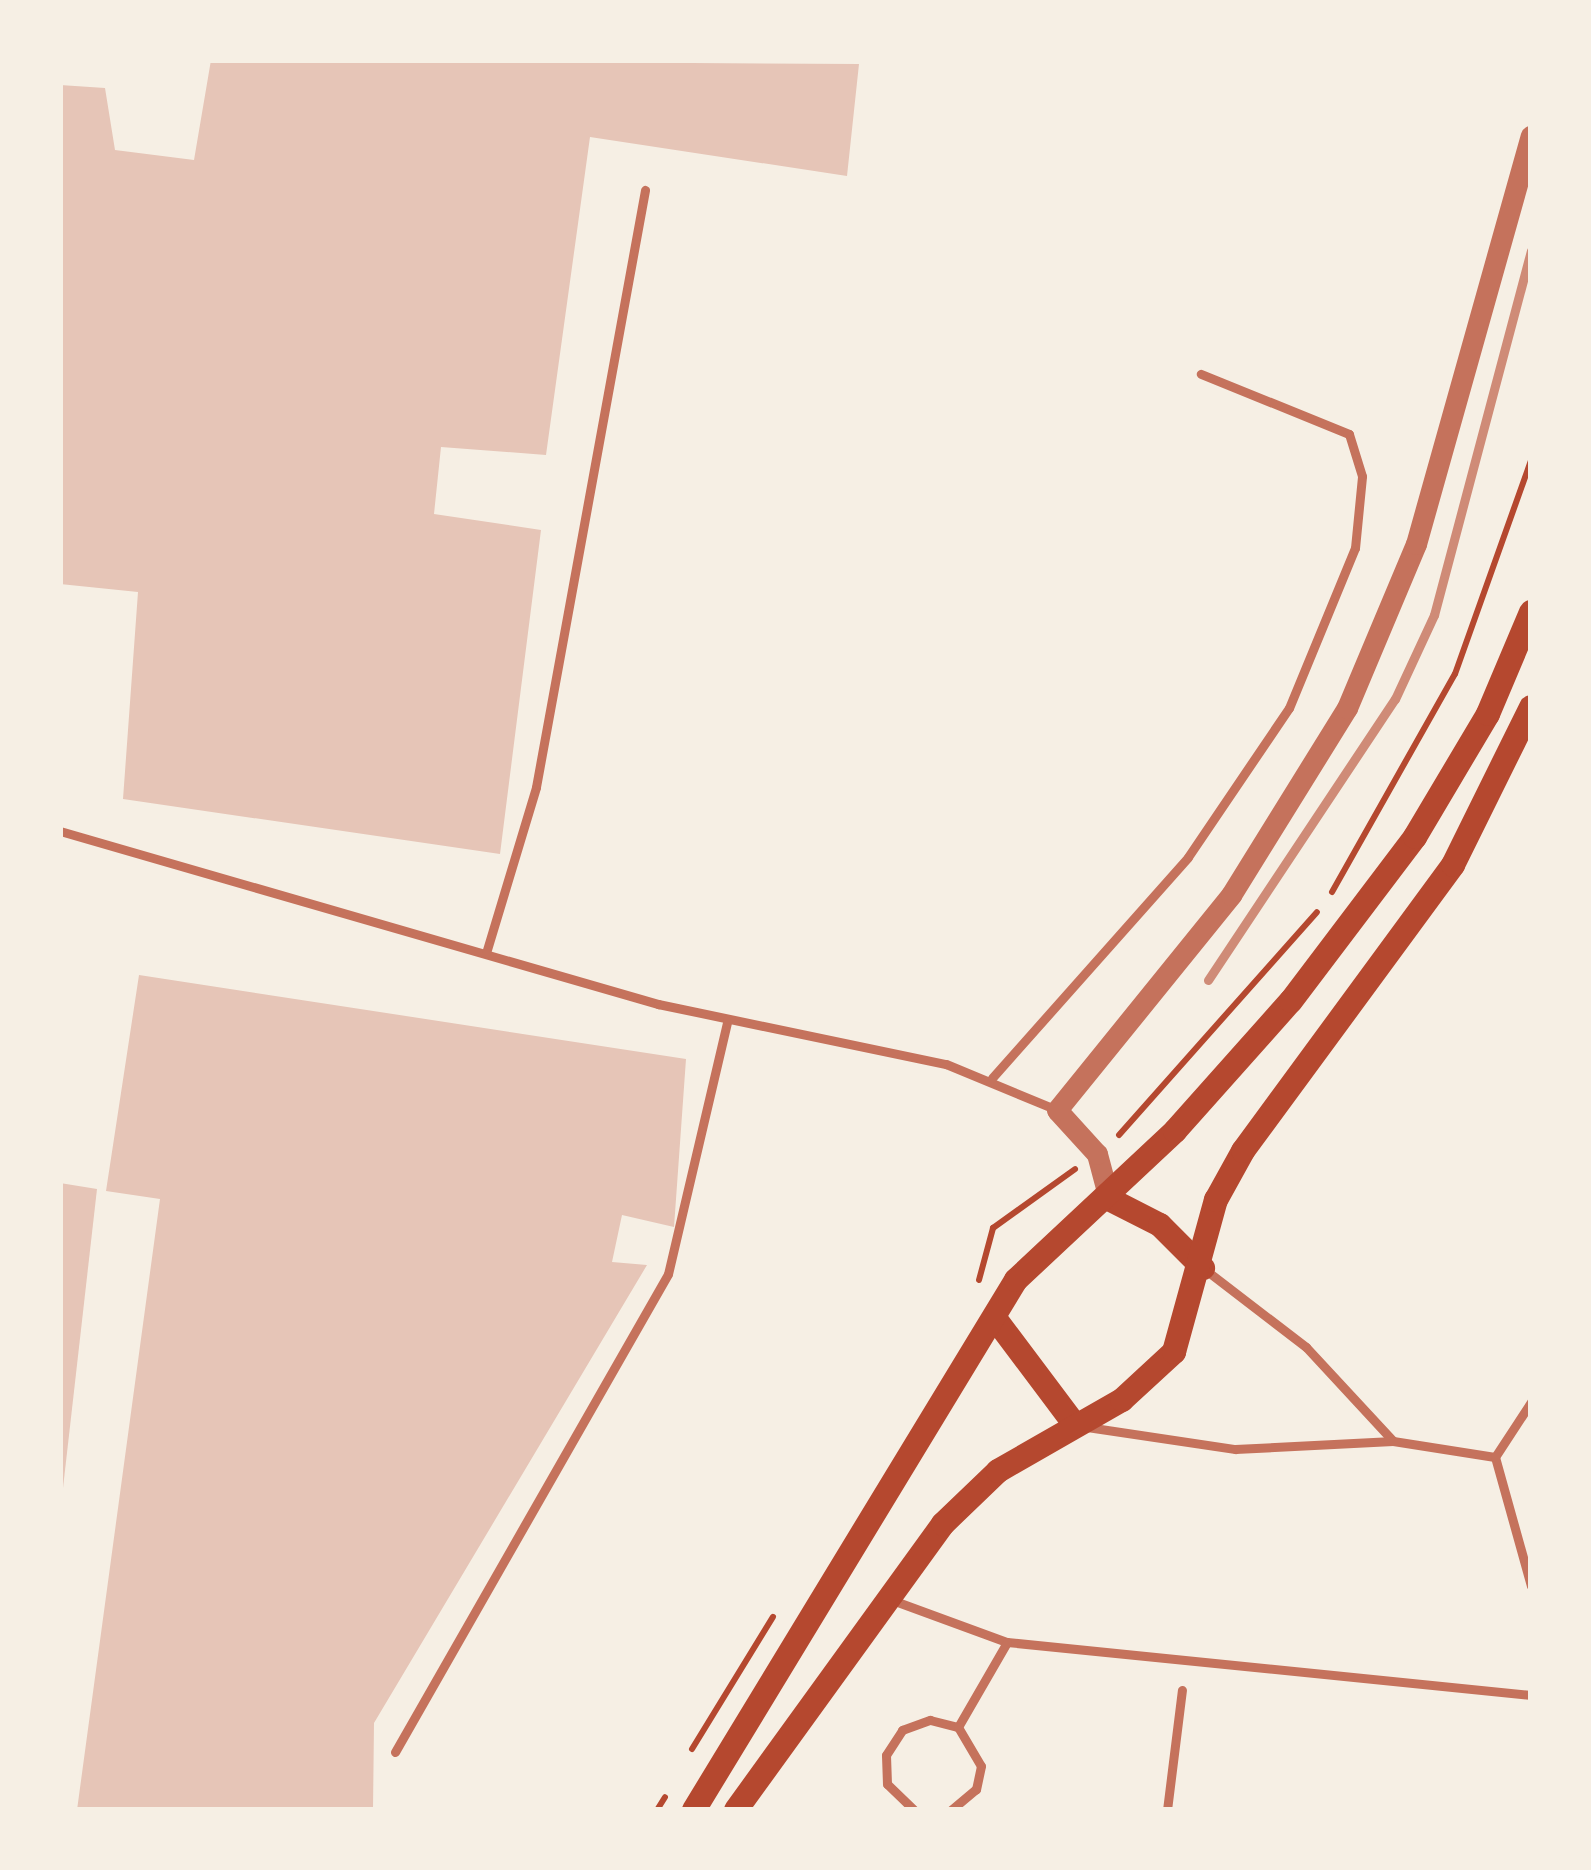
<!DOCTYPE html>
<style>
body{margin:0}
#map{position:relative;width:1591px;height:1870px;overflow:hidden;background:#f6efe4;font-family:"Sofia Sans Condensed",sans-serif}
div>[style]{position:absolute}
.building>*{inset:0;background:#e6c5b7}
.path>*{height:6px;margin:-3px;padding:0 3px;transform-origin:3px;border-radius:3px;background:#b5482f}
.service>*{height:9px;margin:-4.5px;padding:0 4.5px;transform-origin:4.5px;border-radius:4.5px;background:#c5725c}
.tertiary>*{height:21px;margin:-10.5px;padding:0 10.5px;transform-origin:10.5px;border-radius:10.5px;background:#c5725c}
.secondary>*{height:24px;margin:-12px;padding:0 12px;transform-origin:12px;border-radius:12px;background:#b5482f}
.rail>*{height:9px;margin:-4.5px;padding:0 4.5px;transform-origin:4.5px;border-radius:4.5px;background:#cf8b77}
span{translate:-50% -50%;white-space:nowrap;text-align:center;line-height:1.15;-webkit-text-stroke:9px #f6efe4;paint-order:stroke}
.frame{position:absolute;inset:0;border:63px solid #f6efe4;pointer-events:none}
</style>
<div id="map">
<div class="building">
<div style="clip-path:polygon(211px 60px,859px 64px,847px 176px,590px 137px,546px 455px,441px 447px,434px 514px,541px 530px,500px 854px,123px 799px,138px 592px,60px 584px,60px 85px,105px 88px,115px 150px,194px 160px)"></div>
<div style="clip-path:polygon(139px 975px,686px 1059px,674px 1227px,622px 1215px,612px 1262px,647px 1265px,374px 1723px,373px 1810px,77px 1810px,160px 1199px,106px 1191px)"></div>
<div style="clip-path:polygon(60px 1183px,97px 1189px,63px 1488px,60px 1488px)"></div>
</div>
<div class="path">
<div style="left:1332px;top:892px;width:250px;rotate:-60.6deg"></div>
<div style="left:1455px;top:674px;width:226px;rotate:-70.4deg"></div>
<div style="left:1119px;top:1135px;width:298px;rotate:-48.4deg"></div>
<div style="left:979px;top:1280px;width:54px;rotate:-74.9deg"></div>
<div style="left:993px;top:1228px;width:101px;rotate:-35.7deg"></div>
<div style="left:692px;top:1749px;width:155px;rotate:-58.5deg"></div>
<div style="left:657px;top:1810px;width:15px;rotate:-58deg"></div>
</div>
<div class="service">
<div style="left:60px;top:831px;width:623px;rotate:16.14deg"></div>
<div style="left:658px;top:1004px;width:294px;rotate:11.8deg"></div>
<div style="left:946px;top:1064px;width:120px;rotate:22.5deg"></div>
<div style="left:486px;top:953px;width:173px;rotate:-73.2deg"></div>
<div style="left:536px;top:787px;width:607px;rotate:-79.65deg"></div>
<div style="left:992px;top:1078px;width:295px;rotate:-48.4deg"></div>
<div style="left:1188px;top:857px;width:180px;rotate:-55.9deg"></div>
<div style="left:1289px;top:708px;width:173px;rotate:-67.6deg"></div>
<div style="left:1355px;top:548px;width:72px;rotate:-84.4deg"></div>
<div style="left:1362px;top:476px;width:44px;rotate:-107.2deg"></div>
<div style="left:1349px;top:434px;width:160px;rotate:-157.9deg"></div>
<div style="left:1203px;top:1268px;width:130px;rotate:37.5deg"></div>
<div style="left:1306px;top:1347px;width:128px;rotate:47.2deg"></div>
<div style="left:1087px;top:1427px;width:150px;rotate:8.5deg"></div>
<div style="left:1235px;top:1449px;width:158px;rotate:-2.9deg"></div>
<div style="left:1393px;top:1441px;width:103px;rotate:8.9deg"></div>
<div style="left:1495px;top:1457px;width:134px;rotate:74.4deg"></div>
<div style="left:1495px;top:1457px;width:66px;rotate:-56.8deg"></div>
<div style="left:892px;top:1600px;width:122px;rotate:20.1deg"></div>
<div style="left:1007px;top:1642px;width:527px;rotate:5.78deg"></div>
<div style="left:958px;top:1727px;width:98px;rotate:-60deg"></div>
<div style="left:395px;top:1752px;width:550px;rotate:-60.27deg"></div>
<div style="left:668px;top:1274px;width:262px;rotate:-76.8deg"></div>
<div style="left:914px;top:1810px;width:37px;rotate:-136deg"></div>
<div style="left:887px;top:1784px;width:29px;rotate:-92deg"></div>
<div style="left:886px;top:1755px;width:30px;rotate:-57deg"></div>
<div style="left:902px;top:1730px;width:30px;rotate:-20deg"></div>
<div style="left:930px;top:1720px;width:29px;rotate:14deg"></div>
<div style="left:958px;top:1727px;width:45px;rotate:59.5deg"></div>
<div style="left:981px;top:1766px;width:24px;rotate:102deg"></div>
<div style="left:976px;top:1789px;width:33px;rotate:140deg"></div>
<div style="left:1167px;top:1810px;width:121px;rotate:-82.9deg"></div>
</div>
<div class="tertiary">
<div style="left:1109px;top:1199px;width:47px;rotate:-104.9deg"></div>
<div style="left:1097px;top:1154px;width:59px;rotate:-132.3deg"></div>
<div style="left:1057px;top:1110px;width:277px;rotate:-51deg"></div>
<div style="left:1231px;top:895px;width:220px;rotate:-58.2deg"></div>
<div style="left:1347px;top:708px;width:178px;rotate:-67.2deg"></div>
<div style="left:1416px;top:544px;width:424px;rotate:-74.3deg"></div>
</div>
<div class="secondary">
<div style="left:1109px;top:1199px;width:57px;rotate:27deg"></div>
<div style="left:1160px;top:1225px;width:61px;rotate:45deg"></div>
<div style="left:997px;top:1321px;width:130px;rotate:53.1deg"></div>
<div style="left:694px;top:1810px;width:620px;rotate:-58.72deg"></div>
<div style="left:1016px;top:1280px;width:218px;rotate:-43.1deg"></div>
<div style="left:1175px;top:1131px;width:174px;rotate:-48.3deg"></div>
<div style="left:1291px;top:1001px;width:206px;rotate:-52.9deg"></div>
<div style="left:1415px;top:837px;width:143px;rotate:-59.3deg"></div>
<div style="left:1488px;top:714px;width:111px;rotate:-67.1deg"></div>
<div style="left:736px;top:1810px;width:353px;rotate:-54.1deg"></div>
<div style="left:943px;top:1524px;width:76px;rotate:-43.9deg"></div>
<div style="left:998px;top:1471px;width:143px;rotate:-29.8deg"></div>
<div style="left:1122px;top:1400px;width:71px;rotate:-42.7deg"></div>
<div style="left:1174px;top:1352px;width:158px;rotate:-74.6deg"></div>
<div style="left:1216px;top:1200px;width:56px;rotate:-61.1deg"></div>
<div style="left:1243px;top:1151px;width:355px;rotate:-53.7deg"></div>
<div style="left:1453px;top:865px;width:176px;rotate:-63.7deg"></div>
</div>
<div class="rail">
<div style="left:1208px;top:980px;width:338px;rotate:-56.4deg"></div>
<div style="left:1395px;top:699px;width:93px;rotate:-65.1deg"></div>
<div style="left:1434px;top:615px;width:377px;rotate:-75.1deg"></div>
</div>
<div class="frame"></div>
</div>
